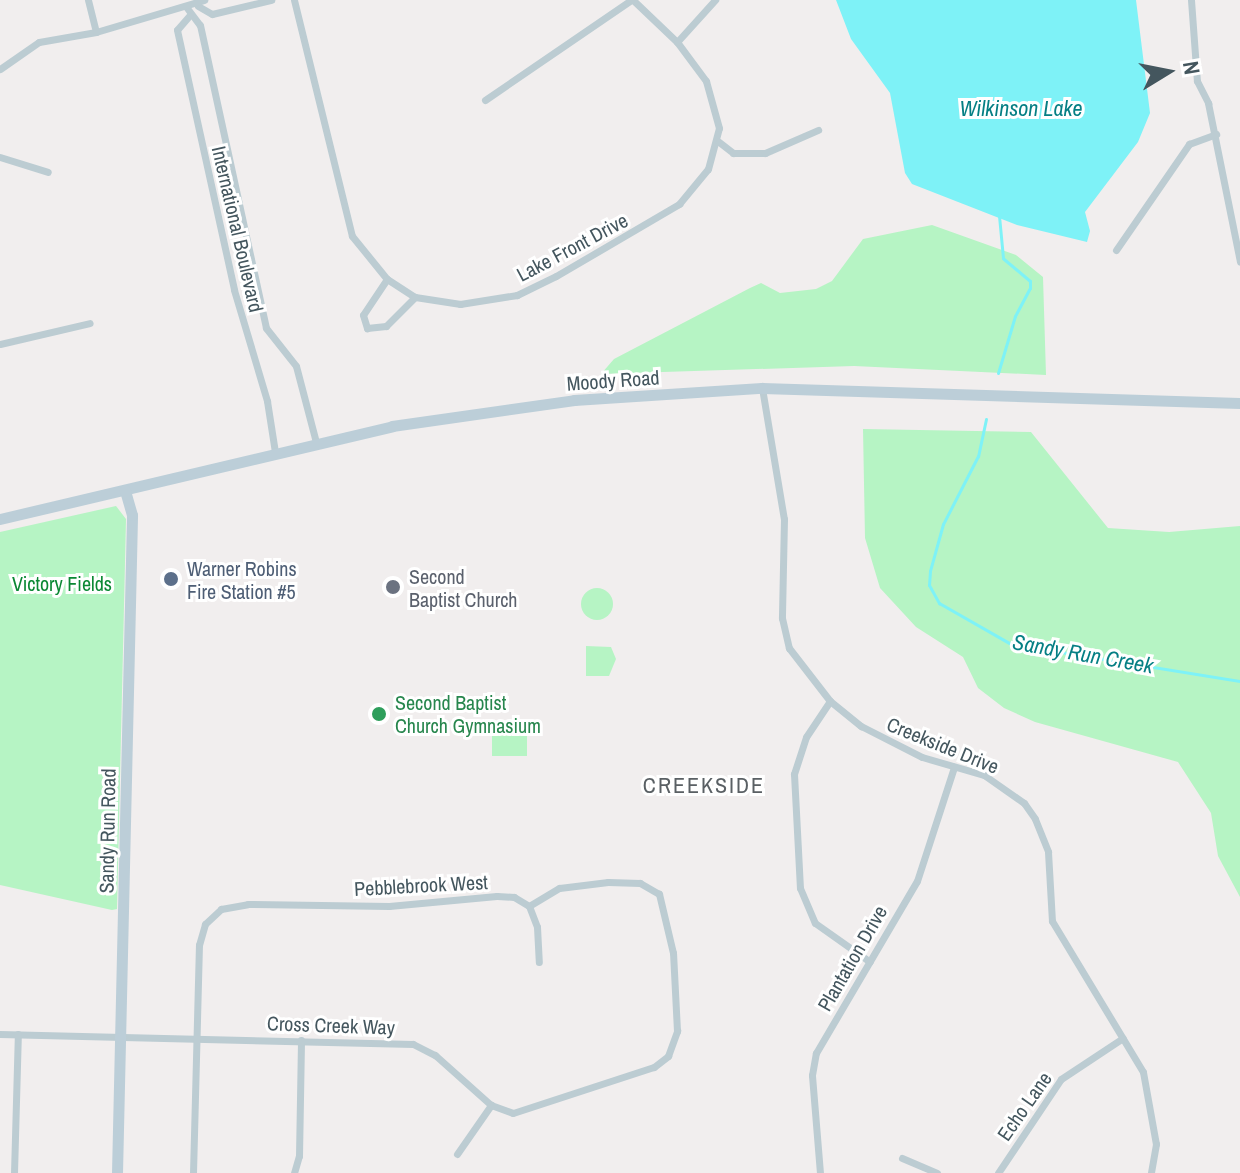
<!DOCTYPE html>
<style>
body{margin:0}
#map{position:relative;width:1240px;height:1173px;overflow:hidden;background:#f1eeee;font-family:"Archivo Narrow",sans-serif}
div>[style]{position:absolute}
.green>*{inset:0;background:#b6f4c4;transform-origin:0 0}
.round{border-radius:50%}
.water>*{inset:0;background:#7ef2f7}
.stream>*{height:3px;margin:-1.5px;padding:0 1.5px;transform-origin:1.5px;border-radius:1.5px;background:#7ef2f7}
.street>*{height:7px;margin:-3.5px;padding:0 3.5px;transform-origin:3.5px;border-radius:3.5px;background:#bcccd2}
.secondary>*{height:11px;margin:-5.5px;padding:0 5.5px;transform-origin:5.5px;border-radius:5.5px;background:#bcced8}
.dots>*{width:22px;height:22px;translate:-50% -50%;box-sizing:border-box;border:4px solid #fff;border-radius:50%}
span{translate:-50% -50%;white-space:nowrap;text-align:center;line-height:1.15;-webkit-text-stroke:6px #fff;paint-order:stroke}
.street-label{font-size:20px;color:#44565e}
.service-label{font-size:20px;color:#4e5e75}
.left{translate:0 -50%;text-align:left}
.worship-label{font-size:20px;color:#5b616d}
.park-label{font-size:20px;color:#0b8834}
.leisure-label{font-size:20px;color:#27864d}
.water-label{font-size:22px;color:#057f84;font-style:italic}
.neighbourhood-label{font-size:22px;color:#5a6064;letter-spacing:2px}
.north{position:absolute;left:1128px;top:32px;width:80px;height:80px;-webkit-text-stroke:6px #fff;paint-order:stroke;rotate:80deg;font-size:22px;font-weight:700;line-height:32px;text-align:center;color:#44565e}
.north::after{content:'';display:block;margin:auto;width:28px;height:36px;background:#44565e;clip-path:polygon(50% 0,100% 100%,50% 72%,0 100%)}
</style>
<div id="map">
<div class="green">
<div style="clip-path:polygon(932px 225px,1016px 255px,1043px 277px,1046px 375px,854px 366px,601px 374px,614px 359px,750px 288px,761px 283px,780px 293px,816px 289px,832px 281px,863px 239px)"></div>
<div style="clip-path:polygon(863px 429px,1031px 432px,1108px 528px,1169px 532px,1240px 526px,1240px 897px,1218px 856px,1211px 813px,1178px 762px,1035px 722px,1004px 708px,978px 688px,963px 657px,916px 627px,880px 588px,865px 538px)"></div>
<div style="clip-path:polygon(116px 506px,126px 519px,117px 909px,112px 910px,0 885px,0 532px)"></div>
<div class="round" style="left:581px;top:588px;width:32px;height:32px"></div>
<div style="clip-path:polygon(586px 646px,611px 647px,616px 659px,609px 676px,586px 676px)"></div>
<div style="left:492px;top:735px;width:35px;height:21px"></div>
</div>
<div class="water">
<div style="clip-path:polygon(836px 0,1136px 0,1150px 113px,1138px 142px,1085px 212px,1090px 231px,1087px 242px,1017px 225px,912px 184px,905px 173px,890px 93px,851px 39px)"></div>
</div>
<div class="stream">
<div style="left:998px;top:373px;width:59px;rotate:-73.4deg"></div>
<div style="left:1015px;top:316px;width:32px;rotate:-62deg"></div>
<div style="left:1030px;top:288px;width:7px;rotate:-90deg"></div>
<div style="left:1030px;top:281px;width:35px;rotate:-140deg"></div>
<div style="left:1003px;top:258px;width:42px;rotate:-95.4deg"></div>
<div style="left:986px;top:419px;width:38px;rotate:102deg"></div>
<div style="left:978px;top:456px;width:76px;rotate:117.2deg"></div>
<div style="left:943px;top:524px;width:49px;rotate:105.5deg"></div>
<div style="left:930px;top:571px;width:14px;rotate:94deg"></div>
<div style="left:929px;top:585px;width:21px;rotate:61deg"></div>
<div style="left:939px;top:603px;width:83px;rotate:29.7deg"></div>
<div style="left:1011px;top:644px;width:232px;rotate:9.2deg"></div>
</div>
<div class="street">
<div style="left:88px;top:0;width:33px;rotate:76deg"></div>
<div style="left:294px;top:0;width:243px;rotate:76.2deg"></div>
<div style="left:352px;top:236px;width:55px;rotate:50.9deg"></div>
<div style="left:387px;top:279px;width:33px;rotate:33deg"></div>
<div style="left:415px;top:297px;width:46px;rotate:8.8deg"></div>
<div style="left:460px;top:304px;width:58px;rotate:-9deg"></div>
<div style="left:517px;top:295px;width:43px;rotate:-26deg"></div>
<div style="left:556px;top:276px;width:143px;rotate:-30.3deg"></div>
<div style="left:679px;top:204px;width:45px;rotate:-50.4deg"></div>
<div style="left:708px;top:169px;width:42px;rotate:-75deg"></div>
<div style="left:719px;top:128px;width:49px;rotate:-105.5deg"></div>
<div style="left:706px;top:81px;width:49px;rotate:-126.6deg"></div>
<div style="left:677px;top:42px;width:61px;rotate:-136.3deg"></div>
<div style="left:1191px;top:0;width:81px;rotate:85.8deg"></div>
<div style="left:1197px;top:81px;width:25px;rotate:63deg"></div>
<div style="left:1208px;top:103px;width:162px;rotate:78.6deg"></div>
<div style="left:198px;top:6px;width:16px;rotate:30deg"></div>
<div style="left:212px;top:14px;width:61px;rotate:-13.3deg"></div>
<div style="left:187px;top:8px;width:21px;rotate:53deg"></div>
<div style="left:200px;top:25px;width:310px;rotate:77.7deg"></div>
<div style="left:266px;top:328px;width:48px;rotate:51.7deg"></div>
<div style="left:296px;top:366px;width:79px;rotate:75.3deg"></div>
<div style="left:189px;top:16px;width:18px;rotate:131deg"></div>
<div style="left:177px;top:30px;width:266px;rotate:77.6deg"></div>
<div style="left:234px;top:290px;width:116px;rotate:73.4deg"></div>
<div style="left:267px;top:401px;width:52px;rotate:81.1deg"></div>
<div style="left:677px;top:42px;width:57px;rotate:-47.9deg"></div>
<div style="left:0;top:69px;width:47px;rotate:-34.7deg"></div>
<div style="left:39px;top:42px;width:58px;rotate:-10deg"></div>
<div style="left:96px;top:32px;width:113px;rotate:-16.5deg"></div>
<div style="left:485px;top:100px;width:177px;rotate:-34.4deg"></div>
<div style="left:719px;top:142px;width:18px;rotate:38deg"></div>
<div style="left:733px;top:153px;width:32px"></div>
<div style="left:765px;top:153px;width:58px;rotate:-23.5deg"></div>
<div style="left:0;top:157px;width:50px;rotate:17.4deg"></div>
<div style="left:1116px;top:250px;width:129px;rotate:-55.4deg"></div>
<div style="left:1189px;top:144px;width:29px;rotate:-20deg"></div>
<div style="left:387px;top:279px;width:43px;rotate:123.7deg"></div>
<div style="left:363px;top:315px;width:14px;rotate:73deg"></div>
<div style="left:367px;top:328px;width:19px;rotate:-6deg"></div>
<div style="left:386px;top:326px;width:41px;rotate:-45deg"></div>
<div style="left:0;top:344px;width:92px;rotate:-13.1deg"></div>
<div style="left:762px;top:388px;width:133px;rotate:80.5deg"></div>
<div style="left:784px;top:519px;width:99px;rotate:91.2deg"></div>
<div style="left:782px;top:618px;width:31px;rotate:77deg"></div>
<div style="left:789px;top:648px;width:67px;rotate:52.3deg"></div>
<div style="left:830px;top:701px;width:40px;rotate:39deg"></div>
<div style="left:861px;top:726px;width:68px;rotate:26.9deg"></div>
<div style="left:922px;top:757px;width:65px;rotate:16.2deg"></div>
<div style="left:984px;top:775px;width:49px;rotate:35deg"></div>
<div style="left:1024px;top:803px;width:19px;rotate:55deg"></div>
<div style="left:1035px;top:819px;width:35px;rotate:68deg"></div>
<div style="left:1048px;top:852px;width:69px;rotate:86.7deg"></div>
<div style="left:1052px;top:921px;width:176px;rotate:58.9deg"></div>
<div style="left:1143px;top:1072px;width:73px;rotate:79.8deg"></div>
<div style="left:1156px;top:1144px;width:29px;rotate:100deg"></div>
<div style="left:830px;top:701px;width:43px;rotate:123.7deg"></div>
<div style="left:806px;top:737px;width:39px;rotate:108deg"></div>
<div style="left:794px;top:774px;width:114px;rotate:87deg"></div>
<div style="left:800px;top:888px;width:38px;rotate:67deg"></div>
<div style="left:815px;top:923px;width:67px;rotate:35.3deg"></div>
<div style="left:529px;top:906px;width:22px;rotate:69deg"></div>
<div style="left:537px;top:927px;width:35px;rotate:87deg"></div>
<div style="left:0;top:1034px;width:413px;rotate:1.4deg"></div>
<div style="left:413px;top:1044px;width:25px;rotate:27deg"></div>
<div style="left:435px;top:1055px;width:75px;rotate:41.8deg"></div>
<div style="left:491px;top:1105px;width:23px;rotate:20deg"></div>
<div style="left:513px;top:1113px;width:148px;rotate:-18.1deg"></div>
<div style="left:654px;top:1067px;width:18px;rotate:-38deg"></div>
<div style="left:668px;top:1056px;width:27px;rotate:-70deg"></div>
<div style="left:677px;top:1031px;width:78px;rotate:-92.9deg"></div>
<div style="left:673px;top:953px;width:61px;rotate:-103.3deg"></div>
<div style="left:659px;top:894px;width:22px;rotate:-150deg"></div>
<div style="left:640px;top:883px;width:32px;rotate:-178deg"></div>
<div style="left:608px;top:882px;width:49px;rotate:173deg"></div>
<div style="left:559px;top:888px;width:35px;rotate:149deg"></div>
<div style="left:457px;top:1154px;width:60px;rotate:-55.2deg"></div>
<div style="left:902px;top:1158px;width:38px;rotate:23deg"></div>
<div style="left:14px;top:1173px;width:139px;rotate:-88.4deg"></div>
<div style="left:193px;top:1173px;width:228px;rotate:-88.5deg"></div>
<div style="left:199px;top:945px;width:22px;rotate:-74deg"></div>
<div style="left:205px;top:924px;width:22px;rotate:-43deg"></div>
<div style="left:221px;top:909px;width:27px;rotate:-10deg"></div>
<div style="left:248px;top:904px;width:141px;rotate:0.8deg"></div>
<div style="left:389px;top:906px;width:108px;rotate:-5.3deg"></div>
<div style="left:497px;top:896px;width:17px;rotate:3deg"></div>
<div style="left:514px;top:897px;width:17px;rotate:31deg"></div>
<div style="left:294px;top:1173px;width:18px;rotate:-74deg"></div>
<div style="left:299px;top:1156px;width:116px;rotate:-89deg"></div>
<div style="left:820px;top:1173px;width:98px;rotate:-94.7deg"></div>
<div style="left:812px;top:1075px;width:22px;rotate:-80deg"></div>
<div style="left:816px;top:1053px;width:199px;rotate:-59.6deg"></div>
<div style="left:917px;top:881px;width:120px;rotate:-72deg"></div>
<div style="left:998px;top:1173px;width:113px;rotate:-56.2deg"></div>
<div style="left:1061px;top:1079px;width:74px;rotate:-33.5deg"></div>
</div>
<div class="secondary">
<div style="left:0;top:519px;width:403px;rotate:-13.3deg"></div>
<div style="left:392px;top:426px;width:184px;rotate:-8.1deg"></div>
<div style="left:574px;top:400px;width:188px;rotate:-3.7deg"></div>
<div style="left:762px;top:388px;width:478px;rotate:1.8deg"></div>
<div style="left:117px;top:1173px;width:658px;rotate:-88.69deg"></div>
<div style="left:132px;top:515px;width:26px;rotate:-106deg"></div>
</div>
<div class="dots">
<div style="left:171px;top:579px;background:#5c6f8a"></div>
<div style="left:393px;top:587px;background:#6b7280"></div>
<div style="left:379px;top:714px;background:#2e9e5b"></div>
</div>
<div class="street-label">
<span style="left:238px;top:229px;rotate:77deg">International Boulevard</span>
<span style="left:572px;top:247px;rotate:-28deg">Lake Front Drive</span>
<span style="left:613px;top:380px;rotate:-4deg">Moody Road</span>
<span style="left:943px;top:745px;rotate:22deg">Creekside Drive</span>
<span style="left:107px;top:831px;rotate:-89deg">Sandy Run Road</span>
<span style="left:421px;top:885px;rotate:-3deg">Pebblebrook West</span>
<span style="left:852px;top:958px;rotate:-60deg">Plantation Drive</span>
<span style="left:331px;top:1025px;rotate:2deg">Cross Creek Way</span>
<span style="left:1024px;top:1106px;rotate:-55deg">Echo Lane</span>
</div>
<div class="service-label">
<span class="left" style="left:187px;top:580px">Warner Robins<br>Fire Station #5</span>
</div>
<div class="worship-label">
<span class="left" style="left:409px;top:588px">Second<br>Baptist Church</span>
</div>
<div class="park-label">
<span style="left:62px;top:583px">Victory Fields</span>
</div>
<div class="leisure-label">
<span class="left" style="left:395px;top:714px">Second Baptist<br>Church Gymnasium</span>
</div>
<div class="water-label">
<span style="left:1021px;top:109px">Wilkinson Lake</span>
<span style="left:1083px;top:654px;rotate:10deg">Sandy Run Creek</span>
</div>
<div class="neighbourhood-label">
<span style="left:704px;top:786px">CREEKSIDE</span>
</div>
<div class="north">N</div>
</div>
